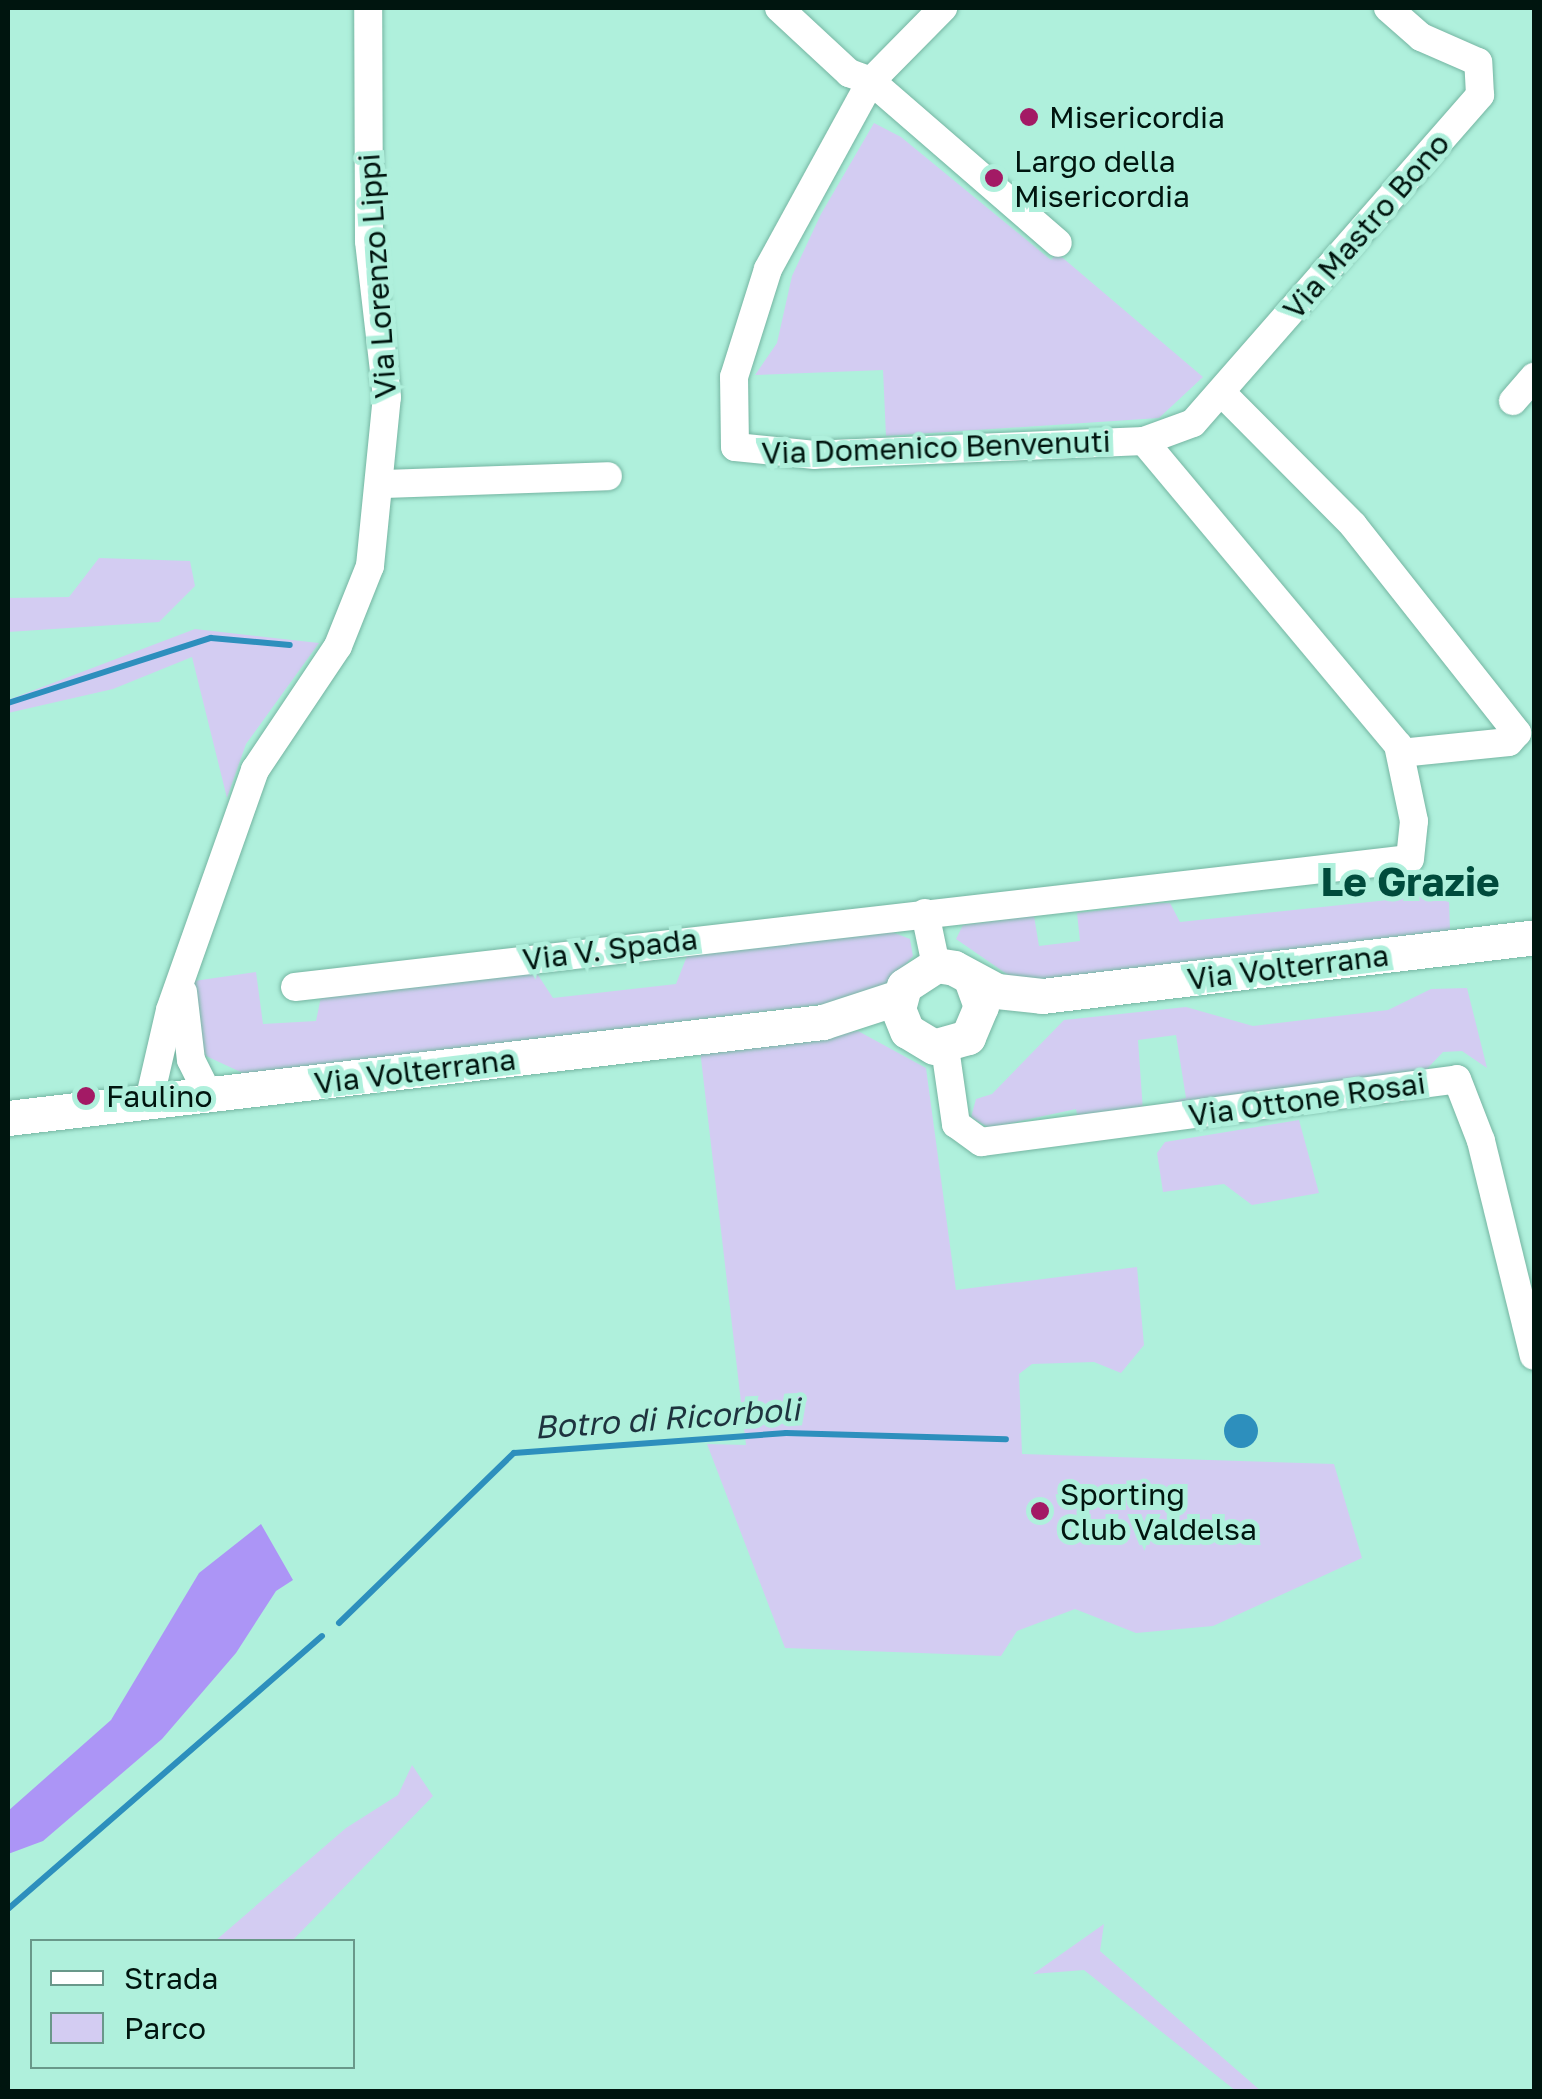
<!DOCTYPE html>
<style>
body{margin:0}
#map{position:relative;width:1542px;height:2099px;overflow:hidden;background:#aff0dc;font-family:"Golos Text",sans-serif}
div>[style]{position:absolute}
.green>*{inset:0;background:#d3ccf2}
.forest>*{inset:0;background:#ac95f6}
.water>*{inset:0;background:#2d8fbd}
.round{border-radius:50%}
.stream>*{height:6px;margin:-3px;padding:0 3px;transform-origin:3px;border-radius:3px;background:#2d8fbd}
.roads{filter:drop-shadow(0 0 2px #75b5a2) drop-shadow(0 0 2px #75b5a2)}
.minor>*{height:28px;margin:-14px;padding:0 14px;transform-origin:14px;border-radius:14px;background:#fff}
.major>*{height:35px;margin:-17.5px;padding:0 17.5px;transform-origin:17.5px;border-radius:17.5px;background:#fff}
.dots>*{width:28px;height:28px;translate:-50% -50%;box-sizing:border-box;border:5px solid #aff0dc;border-radius:50%}
span{translate:-50% -50%;white-space:nowrap;text-align:center;line-height:1.15;-webkit-text-stroke:10px #aff0dc;paint-order:stroke}
.poi-label{font-size:30px;color:#00150f}
.left{translate:0 -50%;text-align:left}
.street-label{font-size:30px;color:#00150f}
.water-label{font-size:32px;color:#1e333e;font-style:italic}
.district-label{font-size:40px;color:#004b3c;font-weight:700}
.frame{position:absolute;inset:0;border:10px solid #00150f;pointer-events:none}
.legend{position:absolute;left:30px;top:1939px;width:325px;height:130px;box-sizing:border-box;background:#aff0dc;border:2px solid #69988a;margin:0;padding:12px 18px;list-style:none;font-size:30px;color:#00150f}
.legend li{display:flex;align-items:center;gap:20px;height:50px}
.legend b{width:50px;border:2px solid #69988a}
</style>
<div id="map">
<div class="green">
<div style="clip-path:polygon(874px 123px,901px 137px,1051px 260px,1057px 253px,1203px 377px,1159px 418px,886px 436px,883px 370px,755px 375px,777px 343px,792px 276px,821px 214px)"></div>
<div style="clip-path:polygon(99px 558px,190px 561px,195px 586px,159px 622px,8px 632px,8px 598px,69px 597px)"></div>
<div style="clip-path:polygon(195px 629px,319px 643px,246px 744px,227px 798px,192px 657px,113px 689px,8px 713px,8px 700px)"></div>
<div style="clip-path:polygon(1426px 896px,1449px 902px,1450px 930px,1020px 983px,956px 939px,963px 925px,1034px 916px,1039px 946px,1080px 941px,1077px 913px,1161px 903px,1170px 903px,1180px 922px)"></div>
<div style="clip-path:polygon(892px 932px,910px 939px,913px 956px,882px 991px,843px 1002px,245px 1074px,206px 1056px,193px 1023px,194px 981px,256px 972px,263px 1024px,316px 1021px,321px 997px,536px 972px,553px 998px,676px 984px,687px 956px)"></div>
<div style="clip-path:polygon(1467px 988px,1487px 1068px,1462px 1051px,1443px 1052px,1424px 1072px,1172px 1108px,1169px 1102px,1186px 1098px,1176px 1035px,1138px 1040px,1143px 1111px,1078px 1120px,1076px 1109px,989px 1128px,971px 1117px,976px 1099px,992px 1094px,1064px 1020px,1186px 1007px,1253px 1026px,1388px 1010px,1431px 989px)"></div>
<div style="clip-path:polygon(858px 1031px,926px 1068px,956px 1290px,1137px 1267px,1144px 1345px,1121px 1373px,1094px 1362px,1032px 1364px,1019px 1374px,1022px 1454px,1334px 1464px,1362px 1558px,1213px 1626px,1136px 1633px,1075px 1609px,1017px 1631px,1001px 1656px,785px 1648px,707px 1444px,746px 1445px,700px 1050px)"></div>
<div style="clip-path:polygon(1299px 1120px,1319px 1193px,1252px 1205px,1224px 1184px,1163px 1192px,1157px 1153px,1165px 1142px)"></div>
<div style="clip-path:polygon(412px 1765px,433px 1796px,292px 1941px,215px 1941px,346px 1828px,398px 1795px)"></div>
<div style="clip-path:polygon(1104px 1924px,1100px 1951px,1261px 2091px,1236px 2091px,1084px 1970px,1033px 1974px)"></div>
</div>
<div class="forest">
<div style="clip-path:polygon(261px 1524px,293px 1580px,276px 1591px,236px 1653px,162px 1739px,43px 1841px,8px 1854px,8px 1811px,111px 1720px,199px 1573px)"></div>
</div>
<div class="water">
<div class="round" style="left:1224px;top:1414px;width:34px;height:34px"></div>
</div>
<div class="stream">
<div style="left:8px;top:703px;width:213px;rotate:-17.8deg"></div>
<div style="left:211px;top:638px;width:79px;rotate:5.1deg"></div>
<div style="left:339px;top:1623px;width:244px;rotate:-44.2deg"></div>
<div style="left:514px;top:1453px;width:273px;rotate:-4.2deg"></div>
<div style="left:786px;top:1433px;width:220px;rotate:1.6deg"></div>
<div style="left:8px;top:1909px;width:416px;rotate:-41deg"></div>
</div>
<div class="roads">
<div class="minor">
<div style="left:779px;top:8px;width:96px;rotate:42.9deg"></div>
<div style="left:849px;top:73px;width:23px;rotate:20deg"></div>
<div style="left:871px;top:81px;width:247px;rotate:40.9deg"></div>
<div style="left:871px;top:81px;width:103px;rotate:-45.4deg"></div>
<div style="left:1222px;top:393px;width:186px;rotate:45.2deg"></div>
<div style="left:1353px;top:525px;width:265px;rotate:51.7deg"></div>
<div style="left:1517px;top:733px;width:12px;rotate:132deg"></div>
<div style="left:1509px;top:742px;width:109px;rotate:174.2deg"></div>
<div style="left:1513px;top:401px;width:32px;rotate:-49deg"></div>
<div style="left:1144px;top:441px;width:52px;rotate:-20.2deg"></div>
<div style="left:1193px;top:423px;width:436px;rotate:-48.8deg"></div>
<div style="left:1480px;top:95px;width:33px;rotate:-93deg"></div>
<div style="left:1478px;top:62px;width:62px;rotate:-156.3deg"></div>
<div style="left:1421px;top:37px;width:44px;rotate:-138.7deg"></div>
<div style="left:384px;top:484px;width:224px;rotate:-2deg"></div>
<div style="left:925px;top:913px;width:53px;rotate:78.1deg"></div>
<div style="left:295px;top:987px;width:1122px;rotate:-6.55deg"></div>
<div style="left:1410px;top:859px;width:38px;rotate:-84deg"></div>
<div style="left:1414px;top:821px;width:78px;rotate:-101.9deg"></div>
<div style="left:1398px;top:745px;width:396px;rotate:-129.9deg"></div>
<div style="left:1144px;top:441px;width:329px;rotate:177.6deg"></div>
<div style="left:815px;top:455px;width:80px;rotate:-174.3deg"></div>
<div style="left:735px;top:447px;width:70px;rotate:-90.8deg"></div>
<div style="left:734px;top:377px;width:113px;rotate:-72.5deg"></div>
<div style="left:768px;top:269px;width:214px;rotate:-61.3deg"></div>
<div style="left:183px;top:992px;width:68px;rotate:83.3deg"></div>
<div style="left:191px;top:1060px;width:40px;rotate:63.4deg"></div>
<div style="left:945px;top:1048px;width:77px;rotate:81.8deg"></div>
<div style="left:956px;top:1124px;width:31px;rotate:36deg"></div>
<div style="left:981px;top:1142px;width:480px;rotate:-7.5deg"></div>
<div style="left:1457px;top:1079px;width:66px;rotate:68.8deg"></div>
<div style="left:1481px;top:1141px;width:221px;rotate:76.2deg"></div>
<div style="left:149px;top:1101px;width:93px;rotate:-77deg"></div>
<div style="left:170px;top:1010px;width:255px;rotate:-70.5deg"></div>
<div style="left:255px;top:770px;width:149px;rotate:-56.2deg"></div>
<div style="left:338px;top:646px;width:86px;rotate:-68.2deg"></div>
<div style="left:370px;top:566px;width:170px;rotate:-84.3deg"></div>
<div style="left:387px;top:397px;width:157px;rotate:-96.6deg"></div>
<div style="left:369px;top:241px;width:233px;rotate:-90.2deg"></div>
</div>
<div class="major">
<div style="left:971px;top:979px;width:29px;rotate:70deg"></div>
<div style="left:981px;top:1006px;width:34px;rotate:113deg"></div>
<div style="left:968px;top:1037px;width:35px;rotate:164deg"></div>
<div style="left:934px;top:1047px;width:31px;rotate:-149deg"></div>
<div style="left:907px;top:1031px;width:24px;rotate:-112deg"></div>
<div style="left:898px;top:1009px;width:24px;rotate:-75deg"></div>
<div style="left:904px;top:986px;width:38px;rotate:-33deg"></div>
<div style="left:936px;top:965px;width:18px;rotate:9deg"></div>
<div style="left:954px;top:968px;width:49px;rotate:28.1deg"></div>
<div style="left:997px;top:991px;width:45px;rotate:6.3deg"></div>
<div style="left:1042px;top:996px;width:496px;rotate:-6.8deg"></div>
<div style="left:8px;top:1118px;width:821px;rotate:-6.72deg"></div>
<div style="left:823px;top:1022px;width:80px;rotate:-18.2deg"></div>
</div>
</div>
<div class="dots">
<div style="left:1029px;top:117px;background:#a31a65"></div>
<div style="left:994px;top:178px;background:#a31a65"></div>
<div style="left:86px;top:1096px;background:#a31a65"></div>
<div style="left:1040px;top:1511px;background:#a31a65"></div>
</div>
<div class="poi-label">
<span class="left" style="left:1049px;top:117px">Misericordia</span>
<span class="left" style="left:1014px;top:178px">Largo della<br>Misericordia</span>
<span class="left" style="left:106px;top:1096px">Faulino</span>
<span class="left" style="left:1060px;top:1511px">Sporting<br>Club Valdelsa</span>
</div>
<div class="street-label">
<span style="left:1366px;top:226px;rotate:-49deg">Via Mastro Bono</span>
<span style="left:377px;top:276px;rotate:-94deg">Via Lorenzo Lippi</span>
<span style="left:936px;top:447px;rotate:-2deg">Via Domenico Benvenuti</span>
<span style="left:610px;top:949px;rotate:-7deg">Via V. Spada</span>
<span style="left:1288px;top:967px;rotate:-7deg">Via Volterrana</span>
<span style="left:415px;top:1071px;rotate:-7deg">Via Volterrana</span>
<span style="left:1307px;top:1099px;rotate:-8deg">Via Ottone Rosai</span>
</div>
<div class="water-label">
<span style="left:667px;top:1418px;rotate:-4deg">Botro di Ricorboli</span>
</div>
<div class="district-label">
<span style="left:1410px;top:881px">Le Grazie</span>
</div>
<div class="frame"></div>
<ul class="legend">
<li><b style="height:12px;background:#fff"></b>Strada</li>
<li><b style="height:28px;background:#d3ccf2"></b>Parco</li>
</ul>
</div>
